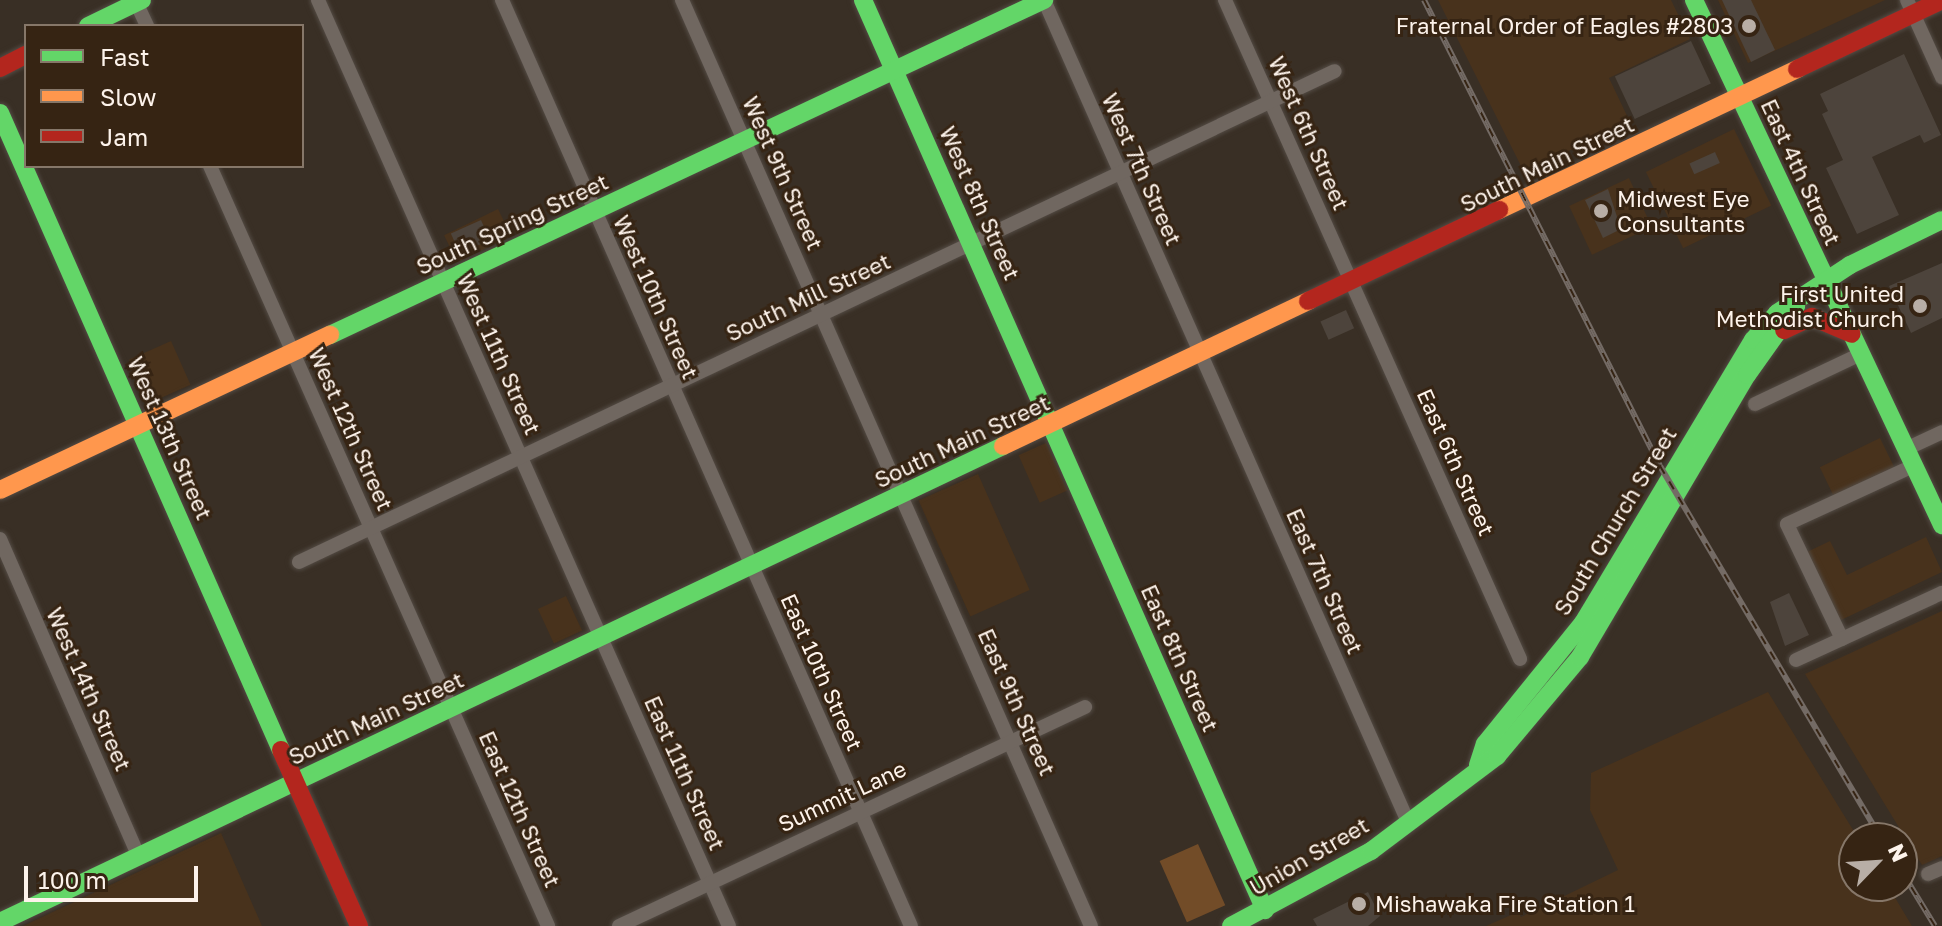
<!DOCTYPE html>
<style>
body{margin:0}
#map{position:relative;width:1942px;height:926px;overflow:hidden;background:#392f25;font-family:"Golos Text",sans-serif}
div>[style]{position:absolute}
.built>*{inset:0;background:#48321c;transform-origin:0 0}
.green>*{inset:0;background:#724c28;transform-origin:0 0}
.building>*{inset:0;background:#4d443c;transform-origin:0 0}
.roads{filter:drop-shadow(0 0 2px #534b44) drop-shadow(0 0 2px #534b44)}
.street>*{height:14px;margin:-7px;padding:0 7px;transform-origin:7px;border-radius:7px;background:#706760}
.fast>*{height:18px;margin:-9px;padding:0 9px;transform-origin:9px;border-radius:9px;background:#63d668}
.slow>*{height:18px;margin:-9px;padding:0 9px;transform-origin:9px;border-radius:9px;background:#ff974d}
.jam>*{height:18px;margin:-9px;padding:0 9px;transform-origin:9px;border-radius:9px;background:#b3261e}
.rail>*{height:6px;margin-top:-3px;transform-origin:0;background:repeating-linear-gradient(90deg,#362413 0 9px,#746b65 0 18px);box-sizing:border-box;border-block:2px solid #746b65}
.dots>*{width:22px;height:22px;translate:-50% -50%;box-sizing:border-box;border:4px solid #362413;border-radius:50%}
span{translate:-50% -50%;white-space:nowrap;text-align:center;line-height:1.15;-webkit-text-stroke:6px #362413;paint-order:stroke}
.poi-label{font-size:22px;color:#fdf3eb}
.right{translate:-100% -50%;text-align:right}
.left{translate:0 -50%;text-align:left}
.street-label{font-size:22px;color:#fdf3eb}
.legend{position:absolute;left:24px;top:24px;width:280px;height:144px;box-sizing:border-box;background:#362413;border:2px solid #867769;margin:0;padding:10px 14px;list-style:none;font-size:24px;color:#fdf3eb}
.legend li{display:flex;align-items:center;gap:16px;height:40px}
.legend b{width:40px;border:2px solid #867769}
.north{position:absolute;left:1838px;top:822px;width:80px;height:80px;box-sizing:border-box;background:#362413;border:2px solid #867769;border-radius:50%;rotate:65deg;font-size:22px;font-weight:700;line-height:32px;text-align:center;color:#fdf3eb}
.north::after{content:'';display:block;margin:auto;width:28px;height:36px;background:#b8aea6;clip-path:polygon(50% 0,100% 100%,50% 72%,0 100%)}
.scale{position:absolute;left:24px;top:866px;width:174px;height:36px;box-sizing:border-box;border:4px solid #fdf3eb;border-top:0;padding-left:10px;font-size:24px;line-height:28px;white-space:nowrap;color:#fdf3eb;-webkit-text-stroke:6px #362413;paint-order:stroke}
</style>
<div id="map">
<div class="built">
<div style="clip-path:polygon(1438px 0,1671px 0,1690px 39px,1609px 78px,1630px 122px,1524px 172px)"></div>
<div style="clip-path:polygon(1718px 0,1885px 0,1748px 63px)"></div>
<div style="left:1734px;top:129px;width:85px;height:98px;rotate:64deg"></div>
<div style="left:1629px;top:178px;width:54px;height:66px;rotate:65deg"></div>
<div style="left:498px;top:209px;width:30px;height:60px;rotate:64deg"></div>
<div style="left:171px;top:341px;width:48px;height:46px;rotate:66deg"></div>
<div style="left:1880px;top:438px;width:34px;height:67px;rotate:64deg"></div>
<div style="left:1046px;top:443px;width:52px;height:30px;rotate:66deg"></div>
<div style="left:978px;top:474px;width:127px;height:65px;rotate:66deg"></div>
<div style="clip-path:polygon(1926px 537px,1942px 572px,1839px 621px,1807px 552px,1830px 541px,1847px 575px)"></div>
<div style="left:566px;top:596px;width:38px;height:31px;rotate:65deg"></div>
<div style="clip-path:polygon(1942px 611px,1942px 856px,1922px 865px,1805px 674px)"></div>
<div style="clip-path:polygon(1768px 692px,1858px 838px,1854px 886px,1888px 886px,1912px 926px,1486px 926px,1518px 912px,1521px 917px,1618px 870px,1590px 810px,1591px 773px)"></div>
<div style="clip-path:polygon(221px 833px,262px 926px,23px 926px)"></div>
</div>
<div class="green">
<div style="left:1198px;top:844px;width:67px;height:42px;rotate:66deg"></div>
</div>
<div class="building">
<div style="clip-path:polygon(1722px 0,1751px 0,1775px 50px,1751px 62px)"></div>
<div style="left:1691px;top:41px;width:47px;height:84px;rotate:65deg"></div>
<div style="clip-path:polygon(1904px 54px,1941px 135px,1924px 143px,1920px 135px,1872px 157px,1899px 215px,1857px 234px,1826px 168px,1843px 160px,1822px 114px,1828px 111px,1820px 94px)"></div>
<div style="left:1715px;top:152px;width:12px;height:28px;rotate:66deg"></div>
<div style="clip-path:polygon(1608px 189px,1621px 229px,1603px 238px,1585px 200px)"></div>
<div style="left:481px;top:220px;width:22px;height:33px;rotate:66deg"></div>
<div style="clip-path:polygon(1942px 263px,1942px 318px,1911px 333px,1889px 286px)"></div>
<div style="left:1346px;top:310px;width:20px;height:28px;rotate:66deg"></div>
<div style="clip-path:polygon(1789px 593px,1809px 635px,1785px 646px,1770px 602px)"></div>
<div style="clip-path:polygon(1368px 892px,1380px 916px,1368px 926px,1317px 926px,1313px 919px)"></div>
</div>
<div class="roads">
<div class="street">
<div style="left:135px;top:0;width:29px;rotate:65deg"></div>
<div style="left:318px;top:0;width:1013px;rotate:66.07deg"></div>
<div style="left:502px;top:0;width:1012px;rotate:66.17deg"></div>
<div style="left:682px;top:0;width:1012px;rotate:66.17deg"></div>
<div style="left:1044px;top:0;width:901px;rotate:66.11deg"></div>
<div style="left:1225px;top:0;width:722px;rotate:65.88deg"></div>
<div style="left:1907px;top:0;width:85px;rotate:65.6deg"></div>
<div style="left:210px;top:166px;width:832px;rotate:66.02deg"></div>
<div style="left:1755px;top:404px;width:117px;rotate:-25.3deg"></div>
<div style="left:1906px;top:449px;width:40px;rotate:-25deg"></div>
<div style="left:0;top:539px;width:347px;rotate:66.4deg"></div>
<div style="left:299px;top:562px;width:1146px;rotate:-25.36deg"></div>
<div style="left:1842px;top:639px;width:127px;rotate:-115.6deg"></div>
<div style="left:1787px;top:524px;width:139px;rotate:-24.7deg"></div>
<div style="left:1796px;top:660px;width:161px;rotate:-24.7deg"></div>
<div style="left:1928px;top:874px;width:15px;rotate:-23deg"></div>
<div style="left:619px;top:926px;width:515px;rotate:-25.17deg"></div>
</div>
<div class="fast">
<div style="left:863px;top:0;width:995px;rotate:66.17deg"></div>
<div style="left:1694px;top:0;width:581px;rotate:64.71deg"></div>
<div style="left:88px;top:26px;width:60px;rotate:-25.7deg"></div>
<div style="left:0;top:113px;width:696px;rotate:66.2deg"></div>
<div style="left:330px;top:335px;width:789px;rotate:-25.14deg"></div>
<div style="left:1478px;top:765px;width:22px;rotate:-72deg"></div>
<div style="left:1485px;top:744px;width:156px;rotate:-51deg"></div>
<div style="left:1583px;top:623px;width:330px;rotate:-59deg"></div>
<div style="left:1753px;top:340px;width:36px;rotate:-48deg"></div>
<div style="left:1777px;top:313px;width:87px;rotate:-33.3deg"></div>
<div style="left:1850px;top:265px;width:102px;rotate:-26.1deg"></div>
<div style="left:0;top:922px;width:1110px;rotate:-25.39deg"></div>
<div style="left:1231px;top:926px;width:159px;rotate:-28.2deg"></div>
<div style="left:1371px;top:851px;width:158px;rotate:-37deg"></div>
<div style="left:1497px;top:756px;width:129px;rotate:-50deg"></div>
<div style="left:1580px;top:657px;width:328px;rotate:-59.4deg"></div>
<div style="left:1747px;top:375px;width:85px;rotate:-54.6deg"></div>
</div>
<div class="slow">
<div style="left:1499px;top:210px;width:330px;rotate:-25.3deg"></div>
<div style="left:1003px;top:446px;width:338px;rotate:-25.4deg"></div>
<div style="left:0;top:490px;width:365px;rotate:-25.2deg"></div>
</div>
<div class="jam">
<div style="left:0;top:68px;width:29px;rotate:-27deg"></div>
<div style="left:1797px;top:69px;width:161px;rotate:-25.4deg"></div>
<div style="left:1308px;top:301px;width:212px;rotate:-25.5deg"></div>
<div style="left:1784px;top:330px;width:31px;rotate:-25deg"></div>
<div style="left:1812px;top:317px;width:43px;rotate:23deg"></div>
<div style="left:281px;top:750px;width:193px;rotate:66.1deg"></div>
</div>
</div>
<div class="rail">
<div style="left:1424px;top:0;width:522px;rotate:63.14deg"></div>
<div style="left:1660px;top:466px;width:433px;rotate:59.3deg"></div>
<div style="left:1902px;top:872px;width:63px;rotate:58.6deg"></div>
</div>
<div class="dots">
<div style="left:1749px;top:26px;background:#b8aea6"></div>
<div style="left:1601px;top:211px;background:#b8aea6"></div>
<div style="left:1920px;top:306px;background:#b8aea6"></div>
<div style="left:1359px;top:904px;background:#b8aea6"></div>
</div>
<div class="poi-label">
<span class="right" style="left:1733px;top:26px">Fraternal Order of Eagles #2803</span>
<span class="left" style="left:1617px;top:211px">Midwest Eye<br>Consultants</span>
<span class="right" style="left:1904px;top:306px">First United<br>Methodist Church</span>
<span class="left" style="left:1375px;top:904px">Mishawaka Fire Station 1</span>
</div>
<div class="street-label">
<span style="left:1309px;top:133px;rotate:66deg">West 6th Street</span>
<span style="left:1547px;top:164px;rotate:-26deg">South Main Street</span>
<span style="left:1142px;top:169px;rotate:66deg">West 7th Street</span>
<span style="left:1801px;top:172px;rotate:65deg">East 4th Street</span>
<span style="left:783px;top:173px;rotate:66deg">West 9th Street</span>
<span style="left:980px;top:203px;rotate:66deg">West 8th Street</span>
<span style="left:512px;top:224px;rotate:-25deg">South Spring Street</span>
<span style="left:656px;top:297px;rotate:66deg">West 10th Street</span>
<span style="left:808px;top:297px;rotate:-25deg">South Mill Street</span>
<span style="left:499px;top:354px;rotate:66deg">West 11th Street</span>
<span style="left:351px;top:429px;rotate:66deg">West 12th Street</span>
<span style="left:170px;top:438px;rotate:66deg">West 13th Street</span>
<span style="left:962px;top:441px;rotate:-25deg">South Main Street</span>
<span style="left:1456px;top:462px;rotate:66deg">East 6th Street</span>
<span style="left:1615px;top:521px;rotate:-59deg">South Church Street</span>
<span style="left:1325px;top:581px;rotate:66deg">East 7th Street</span>
<span style="left:1180px;top:658px;rotate:66deg">East 8th Street</span>
<span style="left:822px;top:672px;rotate:66deg">East 10th Street</span>
<span style="left:89px;top:689px;rotate:66deg">West 14th Street</span>
<span style="left:1017px;top:702px;rotate:66deg">East 9th Street</span>
<span style="left:376px;top:718px;rotate:-25deg">South Main Street</span>
<span style="left:685px;top:773px;rotate:66deg">East 11th Street</span>
<span style="left:842px;top:796px;rotate:-25deg">Summit Lane</span>
<span style="left:520px;top:809px;rotate:66deg">East 12th Street</span>
<span style="left:1309px;top:856px;rotate:-30deg">Union Street</span>
</div>
<ul class="legend">
<li><b style="height:10px;background:#63d668"></b>Fast</li>
<li><b style="height:10px;background:#ff974d"></b>Slow</li>
<li><b style="height:10px;background:#b3261e"></b>Jam</li>
</ul>
<div class="north">N</div>
<div class="scale">100 m</div>
</div>
